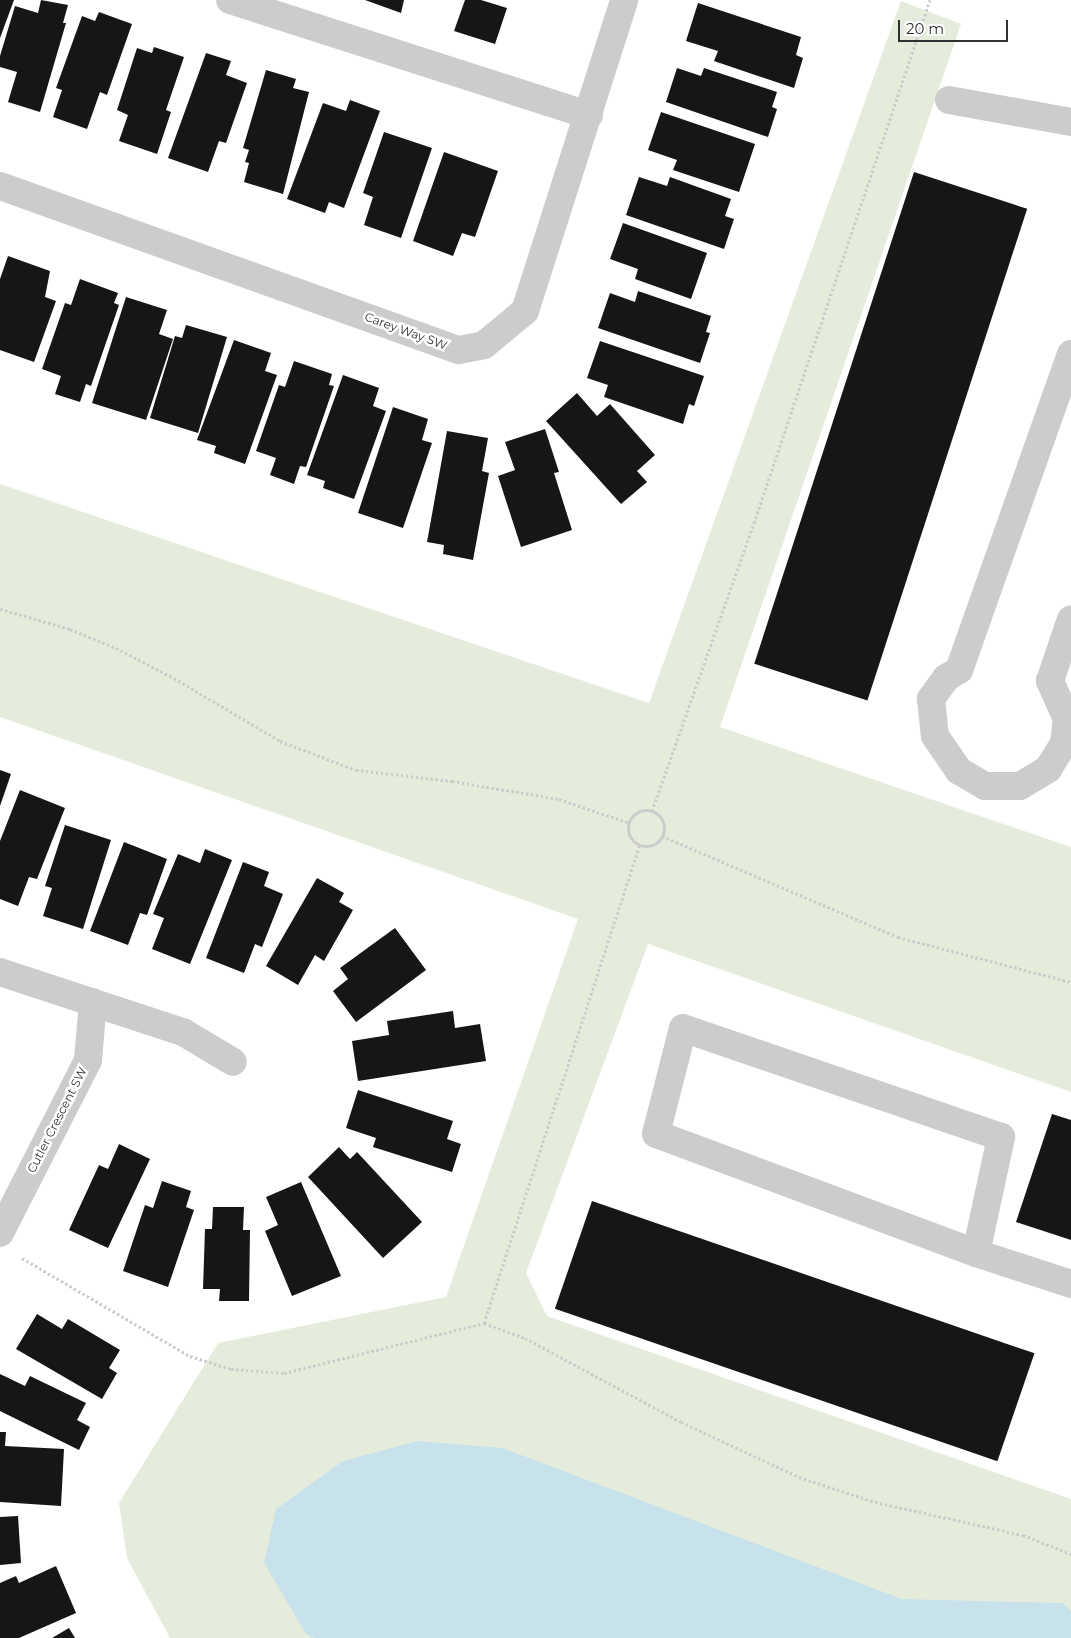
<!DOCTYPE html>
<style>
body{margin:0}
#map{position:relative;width:1071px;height:1638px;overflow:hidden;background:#fff;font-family:Montserrat,sans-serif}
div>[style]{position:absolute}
.green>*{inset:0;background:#e6ecdc}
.water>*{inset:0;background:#c8e2ec}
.building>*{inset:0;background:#161616;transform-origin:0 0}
.path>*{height:3px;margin-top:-1.5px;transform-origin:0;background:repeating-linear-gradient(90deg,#ccc 0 2.5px,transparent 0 5px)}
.path>.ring{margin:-1.5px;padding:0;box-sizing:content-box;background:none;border:3px solid #ccc;border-radius:50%}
.minor>*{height:28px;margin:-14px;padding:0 14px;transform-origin:14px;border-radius:14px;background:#ccc}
span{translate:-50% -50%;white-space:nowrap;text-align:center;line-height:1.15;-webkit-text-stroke:5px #fff;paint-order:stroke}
.street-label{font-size:12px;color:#2f2f2f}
.scale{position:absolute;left:898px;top:20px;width:110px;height:22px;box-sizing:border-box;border:2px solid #2f2f2f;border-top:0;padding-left:6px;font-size:15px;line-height:18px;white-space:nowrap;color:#2f2f2f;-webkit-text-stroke:4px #fff;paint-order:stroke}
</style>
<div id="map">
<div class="green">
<div style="clip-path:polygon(901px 1px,961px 24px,720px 727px,1071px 847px,1071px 1092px,648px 944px,526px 1273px,547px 1316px,1071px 1499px,1071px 1638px,170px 1638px,127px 1558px,119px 1503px,218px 1343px,446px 1297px,578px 919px,0 717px,0 484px,649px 703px)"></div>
</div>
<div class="water">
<div style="clip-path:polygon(418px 1441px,503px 1448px,902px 1599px,1063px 1603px,1071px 1611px,1071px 1638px,314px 1638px,306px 1634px,264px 1563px,276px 1509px,343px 1461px)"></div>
</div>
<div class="building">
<div style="clip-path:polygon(0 0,14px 0,0 38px)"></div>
<div style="clip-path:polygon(41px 0,68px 5px,63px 23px,66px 23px,40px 112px,8px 102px,17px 72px,0 67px,0 56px,15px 6px,38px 13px)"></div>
<div style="clip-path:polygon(365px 0,404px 0,401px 13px)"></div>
<div style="clip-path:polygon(465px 0,481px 0,507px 8px,495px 44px,454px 31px)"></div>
<div style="clip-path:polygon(698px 3px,801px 37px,796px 55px,803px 58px,794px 88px,714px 61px,718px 51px,686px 41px)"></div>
<div style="clip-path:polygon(99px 12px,132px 24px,107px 95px,100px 92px,87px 129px,53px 117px,62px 90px,56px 88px,82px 16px,95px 21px)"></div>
<div style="clip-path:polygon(154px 47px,184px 57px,166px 110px,171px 112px,157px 154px,119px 141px,128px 115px,117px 110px,137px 48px,152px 53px)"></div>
<div style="clip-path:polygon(206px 53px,231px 61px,226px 75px,247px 83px,226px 143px,219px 141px,208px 172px,168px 158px)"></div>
<div style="clip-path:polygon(677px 68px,701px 76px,704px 68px,777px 92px,772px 107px,777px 109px,768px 137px,666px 102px)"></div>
<div style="clip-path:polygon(266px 70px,296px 79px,293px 88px,309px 92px,283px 194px,244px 182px,249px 163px,245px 162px,249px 150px,243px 148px)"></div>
<div style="clip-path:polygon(350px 100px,380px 111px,344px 208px,329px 202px,325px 213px,287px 199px,323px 103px,346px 111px)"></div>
<div style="clip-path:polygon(661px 112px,755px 144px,739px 192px,673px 170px,677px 160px,648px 150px)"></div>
<div style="clip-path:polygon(384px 132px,432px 148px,401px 238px,364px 225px,373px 197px,363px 193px)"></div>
<div style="clip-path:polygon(444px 152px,498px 171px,475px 237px,462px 233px,453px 256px,413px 241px)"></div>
<div style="left:914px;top:172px;width:119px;height:517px;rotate:18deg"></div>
<div style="clip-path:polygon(639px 177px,667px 186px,670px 177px,731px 199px,725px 216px,734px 219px,724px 249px,626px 215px)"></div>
<div style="clip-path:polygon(623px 223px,707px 253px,691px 299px,635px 279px,638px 269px,610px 259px)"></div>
<div style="clip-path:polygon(8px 256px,50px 271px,45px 297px,56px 301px,34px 362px,0 350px,0 279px)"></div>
<div style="clip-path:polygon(80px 279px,118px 293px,114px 303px,119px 305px,91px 386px,86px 384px,80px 402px,55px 394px,61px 376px,42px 369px,65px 303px,71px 305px)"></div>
<div style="clip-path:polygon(638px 291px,711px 316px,706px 332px,710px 333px,700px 363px,598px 328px,610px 293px,635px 302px)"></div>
<div style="clip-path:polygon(126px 297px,167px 310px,159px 334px,173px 339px,146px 420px,92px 403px)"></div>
<div style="clip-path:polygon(186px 325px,227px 337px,198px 433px,150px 418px,175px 336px,182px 338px)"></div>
<div style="clip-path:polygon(234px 340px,271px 353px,265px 371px,277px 375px,245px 464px,214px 453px,216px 446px,197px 440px)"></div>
<div style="clip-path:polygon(600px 341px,704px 376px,694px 406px,689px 404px,683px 424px,604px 397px,608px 385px,587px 378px)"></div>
<div style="clip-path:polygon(294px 361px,332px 374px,329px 385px,334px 386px,306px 467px,300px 466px,294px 484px,270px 475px,276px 458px,256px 451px,279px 385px,285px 387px)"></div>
<div style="clip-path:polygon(343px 375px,379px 388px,373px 406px,386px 411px,354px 499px,323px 488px,325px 481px,307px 475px)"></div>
<div style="clip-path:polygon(577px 393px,597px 416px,610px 404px,655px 455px,637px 471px,647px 482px,621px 504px,546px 421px)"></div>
<div style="clip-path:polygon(393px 407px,428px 419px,422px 440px,432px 443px,403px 528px,358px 513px)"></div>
<div style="clip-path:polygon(545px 429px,559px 472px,554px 473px,572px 530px,521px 547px,498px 476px,515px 470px,505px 442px)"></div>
<div style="clip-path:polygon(447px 431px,488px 438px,482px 471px,489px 473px,473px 560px,443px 554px,444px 545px,427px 542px)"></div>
<div style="clip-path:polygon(0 770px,11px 774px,0 806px)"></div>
<div style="clip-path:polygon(20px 790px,65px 808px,37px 879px,29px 877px,18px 906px,0 899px,0 841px)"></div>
<div style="clip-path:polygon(65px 825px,111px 840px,83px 929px,43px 916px,52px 888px,45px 886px)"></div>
<div style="clip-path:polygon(124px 842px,167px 859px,147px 915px,140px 913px,128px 945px,90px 931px)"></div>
<div style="clip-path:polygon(205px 849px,232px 860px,190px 964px,152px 949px,164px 918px,153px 914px,178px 854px,200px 863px)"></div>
<div style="clip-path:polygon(243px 862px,269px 872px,264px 886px,283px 894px,262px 947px,255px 944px,244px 973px,206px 958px)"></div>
<div style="clip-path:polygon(317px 878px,344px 893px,339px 902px,353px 910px,324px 961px,315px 955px,298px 985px,266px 966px)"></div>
<div style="clip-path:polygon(395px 928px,426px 970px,356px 1022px,333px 991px,348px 979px,340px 968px)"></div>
<div style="clip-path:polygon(453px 1011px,455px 1028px,480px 1024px,486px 1061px,358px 1081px,352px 1041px,389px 1035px,387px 1021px)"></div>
<div style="clip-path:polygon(358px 1090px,453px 1121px,447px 1139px,461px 1144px,452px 1172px,373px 1147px,376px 1138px,346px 1128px)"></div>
<div style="clip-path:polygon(1052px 1114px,1071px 1120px,1071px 1240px,1016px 1222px)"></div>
<div style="clip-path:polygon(119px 1144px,150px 1159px,108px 1248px,69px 1230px,99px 1165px,108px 1169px)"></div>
<div style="clip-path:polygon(339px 1147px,350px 1159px,357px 1152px,422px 1222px,383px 1258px,308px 1177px)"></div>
<div style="clip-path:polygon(162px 1181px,191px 1191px,186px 1207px,194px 1210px,168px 1287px,123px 1271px,145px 1205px,153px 1208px)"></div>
<div style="clip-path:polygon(301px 1182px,341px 1276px,292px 1296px,265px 1231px,278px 1225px,266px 1197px)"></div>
<div style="left:592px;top:1201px;width:468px;height:114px;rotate:19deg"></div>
<div style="clip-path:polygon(213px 1207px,244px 1207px,243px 1230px,250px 1230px,249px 1301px,219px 1301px,220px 1289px,203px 1289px,205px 1229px,212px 1229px)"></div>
<div style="clip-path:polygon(37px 1314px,62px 1329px,68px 1319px,120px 1350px,109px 1368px,117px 1373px,102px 1399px,16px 1349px)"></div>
<div style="clip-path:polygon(0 1374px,25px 1386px,30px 1376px,86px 1403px,77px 1420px,90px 1427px,79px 1450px,0 1411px)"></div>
<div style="clip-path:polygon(0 1432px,6px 1432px,5px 1446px,64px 1449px,61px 1506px,0 1502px)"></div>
<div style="clip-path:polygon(18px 1516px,21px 1563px,0 1565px,0 1517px)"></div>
<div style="clip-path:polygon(56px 1566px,76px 1613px,19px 1638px,0 1638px,0 1583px,16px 1576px,19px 1583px)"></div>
<div style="clip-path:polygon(69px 1628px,75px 1638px,52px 1638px)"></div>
</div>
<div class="path">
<div style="left:0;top:609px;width:73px;rotate:15.9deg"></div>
<div style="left:70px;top:629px;width:50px;rotate:22.4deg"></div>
<div style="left:116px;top:648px;width:65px;rotate:27.3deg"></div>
<div style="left:174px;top:678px;width:123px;rotate:30.7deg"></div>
<div style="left:280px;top:741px;width:81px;rotate:20.9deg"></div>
<div style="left:356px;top:770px;width:97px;rotate:6.5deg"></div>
<div style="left:452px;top:781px;width:109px;rotate:9.5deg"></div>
<div style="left:559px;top:799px;width:75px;rotate:18.7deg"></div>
<div class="ring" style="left:628px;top:810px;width:33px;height:33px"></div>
<div style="left:652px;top:811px;width:306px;rotate:-70.5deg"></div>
<div style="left:754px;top:523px;width:552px;rotate:-71.4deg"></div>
<div style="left:662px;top:836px;width:257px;rotate:23.2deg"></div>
<div style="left:898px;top:937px;width:179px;rotate:14.6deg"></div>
<div style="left:22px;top:1258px;width:194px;rotate:30.3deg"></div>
<div style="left:190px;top:1356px;width:43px;rotate:17.6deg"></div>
<div style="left:231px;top:1369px;width:53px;rotate:4.3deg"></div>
<div style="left:284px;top:1373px;width:206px;rotate:-14deg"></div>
<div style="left:484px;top:1323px;width:504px;rotate:-71.96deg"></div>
<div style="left:484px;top:1323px;width:44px;rotate:20.1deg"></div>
<div style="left:525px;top:1338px;width:177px;rotate:28.3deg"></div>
<div style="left:681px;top:1422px;width:130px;rotate:25deg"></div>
<div style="left:799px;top:1477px;width:80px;rotate:18.2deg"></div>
<div style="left:875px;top:1502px;width:152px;rotate:12.6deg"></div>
<div style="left:1023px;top:1535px;width:52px;rotate:21.6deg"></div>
</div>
<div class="minor">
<div style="left:230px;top:0;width:377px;rotate:17.8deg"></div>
<div style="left:949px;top:100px;width:124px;rotate:10.2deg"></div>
<div style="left:0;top:186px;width:487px;rotate:19.7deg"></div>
<div style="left:459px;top:350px;width:25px;rotate:-11deg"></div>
<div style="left:484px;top:345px;width:53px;rotate:-39.7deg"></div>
<div style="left:525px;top:311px;width:326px;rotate:-72.3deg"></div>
<div style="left:1071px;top:354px;width:335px;rotate:109.5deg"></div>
<div style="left:959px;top:670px;width:15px;rotate:148deg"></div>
<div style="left:946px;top:678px;width:26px;rotate:126deg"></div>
<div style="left:931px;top:699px;width:37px;rotate:84deg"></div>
<div style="left:935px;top:736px;width:42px;rotate:55.6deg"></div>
<div style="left:959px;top:771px;width:30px;rotate:30deg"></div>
<div style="left:985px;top:786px;width:35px"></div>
<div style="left:1020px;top:786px;width:33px;rotate:-31deg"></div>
<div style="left:1048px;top:769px;width:31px;rotate:-58deg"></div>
<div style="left:1064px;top:743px;width:24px;rotate:-83deg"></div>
<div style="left:1067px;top:719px;width:42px;rotate:-114.1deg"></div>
<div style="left:1050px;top:681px;width:65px;rotate:-71.3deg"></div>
<div style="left:0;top:972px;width:193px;rotate:18.2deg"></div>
<div style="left:183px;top:1032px;width:58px;rotate:31deg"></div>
<div style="left:0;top:1233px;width:194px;rotate:-63deg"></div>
<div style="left:88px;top:1060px;width:58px;rotate:-85.1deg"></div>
<div style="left:976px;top:1253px;width:119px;rotate:-77.8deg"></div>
<div style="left:1001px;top:1137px;width:336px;rotate:-161.1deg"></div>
<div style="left:683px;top:1028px;width:109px;rotate:104.3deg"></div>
<div style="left:656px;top:1134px;width:341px;rotate:20.4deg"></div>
<div style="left:976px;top:1253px;width:100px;rotate:18.1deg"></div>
</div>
<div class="street-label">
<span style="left:406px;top:331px;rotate:20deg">Carey Way SW</span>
<span style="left:57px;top:1120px;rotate:-63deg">Cutler Crescent SW</span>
</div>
<div class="scale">20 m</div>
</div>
